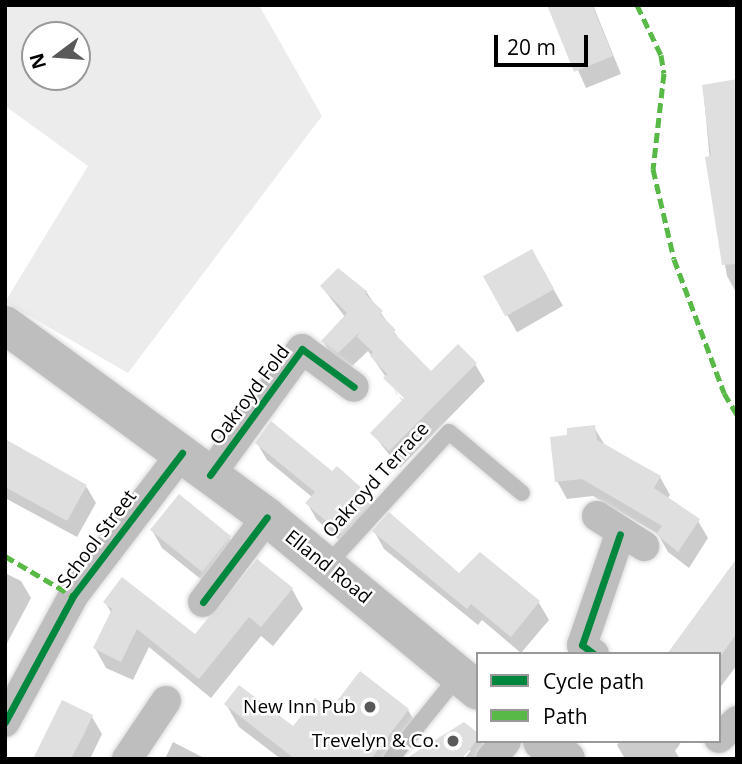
<!DOCTYPE html>
<style>
body{margin:0}
#map{position:relative;width:742px;height:764px;overflow:hidden;background:#fff;font-family:"Open Sans",sans-serif}
div>[style]{position:absolute}
.green>*{inset:0;background:#ececec}
.shadow>*{inset:0;background:#0003;transform-origin:0 0}
.building>*{inset:0;background:#dfdfdf;transform-origin:0 0}
.roads{filter:drop-shadow(0 0 2px #dbdbdb) drop-shadow(0 0 2px #dbdbdb)}
.lane>*{height:16px;margin:-8px;padding:0 8px;transform-origin:8px;border-radius:8px;background:#bebebe}
.street>*{height:30px;margin:-15px;padding:0 15px;transform-origin:15px;border-radius:15px;background:#bebebe}
.primary>*{height:38px;margin:-19px;padding:0 19px;transform-origin:19px;border-radius:19px;background:#bebebe}
.quiet>*{height:5px;margin-top:-2.5px;transform-origin:0;background:repeating-linear-gradient(90deg,#58b947 0 10px,transparent 0 15px)}
.cycleway>*{height:7px;margin:-3.5px;padding:0 3.5px;transform-origin:3.5px;border-radius:3.5px;background:#00873e}
.dots>*{width:19px;height:19px;translate:-50% -50%;box-sizing:border-box;border:4px solid #fff;border-radius:50%}
span{translate:-50% -50%;white-space:nowrap;text-align:center;line-height:1.15;-webkit-text-stroke:5px #fff;paint-order:stroke}
.street-label{font-size:19px;color:#000}
.poi-label{font-size:19px;color:#000}
.right{translate:-100% -50%;text-align:right}
.frame{position:absolute;inset:0;border:7px solid #000;pointer-events:none}
.legend{position:absolute;left:476px;top:652px;width:245px;height:91px;box-sizing:border-box;background:#fff;border:2px solid #999;margin:0;padding:9px 12px;list-style:none;font-size:21px;color:#000}
.legend li{display:flex;align-items:center;gap:14px;height:35px}
.legend b{width:35px;border:2px solid #999}
.north{position:absolute;left:21px;top:21px;width:70px;height:70px;box-sizing:border-box;background:#fff;border:2px solid #999;border-radius:50%;rotate:254deg;font-size:19px;font-weight:700;line-height:28px;text-align:center;color:#000}
.north::after{content:'';display:block;margin:auto;width:24px;height:32px;background:#595959;clip-path:polygon(50% 0,100% 100%,50% 72%,0 100%)}
.scale{position:absolute;left:494px;top:35px;width:94px;height:32px;box-sizing:border-box;border:4px solid #000;border-top:0;padding-left:9px;font-size:21px;line-height:24px;white-space:nowrap;color:#000;-webkit-text-stroke:5px #fff;paint-order:stroke}
</style>
<div id="map">
<div class="green">
<div style="clip-path:polygon(evenodd,5px 5px,259px 5px,322px 116px,128px 373px,5px 302px,88px 166px,5px 106px,5px 5px,35px 35px,77px 35px,77px 77px,35px 77px,35px 35px)"></div>
</div>
<div class="shadow">
<div style="clip-path:polygon(549px 5px,593px 5px,621px 74px,586px 88px)"></div>
<div style="clip-path:polygon(737px 81px,737px 294px,727px 276px,713px 194px,703px 86px)"></div>
<div style="left:532px;top:252px;width:62px;height:53px;rotate:60deg"></div>
<div style="clip-path:polygon(evenodd,338px 271px,367px 293px,402px 343px,431px 373px,475px 364px,485px 381px,400px 468px,372px 433px,403px 402px,368px 351px,348px 370px,333px 358px,323px 341px,345px 317px,322px 287px,338px 271px,392px 385px,412px 403px,409px 406px,396px 393px,392px 385px)"></div>
<div style="clip-path:polygon(594px 427px,604px 444px,660px 477px,670px 495px,667px 499px,698px 521px,708px 538px,689px 568px,668px 552px,658px 534px,593px 496px,567px 499px,557px 481px,569px 437px)"></div>
<div style="clip-path:polygon(5px 441px,86px 486px,96px 503px,77px 537px,5px 498px)"></div>
<div style="clip-path:polygon(257px 443px,333px 474px,372px 500px,382px 517px,351px 551px,317px 520px,307px 503px,312px 497px,267px 460px)"></div>
<div style="clip-path:polygon(152px 530px,229px 537px,239px 555px,213px 589px,162px 548px)"></div>
<div style="clip-path:polygon(374px 531px,459px 576px,539px 603px,549px 620px,521px 653px,482px 620px,478px 625px,384px 549px)"></div>
<div style="clip-path:polygon(737px 561px,737px 665px,719px 689px,719px 654px)"></div>
<div style="clip-path:polygon(5px 573px,21px 581px,31px 598px,5px 647px)"></div>
<div style="clip-path:polygon(292px 589px,303px 609px,273px 646px,261px 636px,211px 698px,149px 647px,133px 680px,106px 668px,95px 648px,112px 614px,105px 602px,195px 636px)"></div>
<div style="clip-path:polygon(226px 704px,293px 729px,330px 712px,408px 710px,421px 732px,401px 759px,281px 759px,239px 727px)"></div>
<div style="clip-path:polygon(92px 717px,102px 734px,90px 759px,35px 759px)"></div>
<div style="clip-path:polygon(464px 724px,478px 735px,492px 759px,464px 759px,471px 750px,407px 759px)"></div>
<div style="clip-path:polygon(620px 741px,682px 741px,675px 751px,680px 759px,625px 759px,617px 745px)"></div>
<div style="clip-path:polygon(173px 742px,206px 759px,165px 759px)"></div>
</div>
<div class="building">
<div style="clip-path:polygon(547px 5px,592px 5px,613px 56px,574px 72px)"></div>
<div style="clip-path:polygon(737px 79px,737px 264px,722px 265px,705px 157px,711px 156px,702px 85px)"></div>
<div style="left:532px;top:249px;width:46px;height:56px;rotate:61deg"></div>
<div style="clip-path:polygon(338px 268px,368px 292px,365px 294px,383px 311px,380px 314px,396px 330px,393px 332px,431px 371px,458px 344px,477px 363px,389px 451px,370px 433px,404px 398px,383px 378px,387px 374px,370px 356px,373px 352px,357px 337px,360px 332px,338px 353px,321px 341px,347px 313px,320px 286px)"></div>
<div style="clip-path:polygon(271px 421px,332px 471px,337px 466px,374px 499px,341px 534px,305px 503px,315px 492px,255px 443px)"></div>
<div style="clip-path:polygon(595px 425px,597px 440px,661px 476px,654px 488px,700px 519px,678px 552px,656px 534px,662px 526px,582px 479px,555px 482px,550px 437px,567px 435px,567px 428px)"></div>
<div style="clip-path:polygon(5px 439px,87px 485px,67px 521px,5px 487px)"></div>
<div style="left:179px;top:494px;width:67px;height:46px;rotate:39deg"></div>
<div style="clip-path:polygon(389px 512px,459px 573px,480px 552px,540px 601px,511px 637px,471px 604px,467px 609px,372px 531px)"></div>
<div style="clip-path:polygon(737px 558px,737px 633px,722px 654px,667px 654px)"></div>
<div style="clip-path:polygon(257px 559px,293px 588px,261px 627px,249px 617px,199px 679px,137px 629px,121px 662px,93px 648px,112px 609px,103px 602px,122px 577px,195px 634px)"></div>
<div style="clip-path:polygon(360px 671px,409px 709px,371px 759px,295px 759px,224px 704px,239px 685px,293px 726px,315px 698px,330px 710px)"></div>
<div style="clip-path:polygon(62px 700px,93px 715px,83px 736px,71px 759px,33px 759px)"></div>
<div style="clip-path:polygon(464px 722px,478px 733px,478px 739px,462px 759px,405px 759px)"></div>
</div>
<div class="roads">
<div class="lane">
<div style="left:327px;top:565px;width:180px;rotate:-47.5deg"></div>
<div style="left:449px;top:432px;width:95px;rotate:39.9deg"></div>
<div style="left:391px;top:759px;width:108px;rotate:-51deg"></div>
</div>
<div class="street">
<div style="left:210px;top:475px;width:156px;rotate:-53.9deg"></div>
<div style="left:302px;top:349px;width:64px;rotate:36.2deg"></div>
<div style="left:597px;top:516px;width:56px;rotate:32.6deg"></div>
<div style="left:203px;top:602px;width:106px;rotate:-53deg"></div>
<div style="left:594px;top:654px;width:15px;rotate:-143deg"></div>
<div style="left:582px;top:645px;width:117px;rotate:-71.1deg"></div>
<div style="left:5px;top:722px;width:143px;rotate:-61.6deg"></div>
<div style="left:73px;top:596px;width:180px;rotate:-52.7deg"></div>
<div style="left:719px;top:738px;width:25px;rotate:-43deg"></div>
<div style="left:127px;top:759px;width:70px;rotate:-56.1deg"></div>
<div style="left:491px;top:759px;width:23px;rotate:-50deg"></div>
</div>
<div class="primary">
<div style="left:5px;top:325px;width:325px;rotate:36.2deg"></div>
<div style="left:267px;top:517px;width:273px;rotate:39.5deg"></div>
<div style="left:542px;top:741px;width:30px;rotate:37deg"></div>
</div>
</div>
<div class="quiet">
<div style="left:637px;top:5px;width:55px;rotate:64.4deg"></div>
<div style="left:661px;top:55px;width:18px;rotate:81deg"></div>
<div style="left:664px;top:73px;width:97px;rotate:96.5deg"></div>
<div style="left:653px;top:169px;width:92px;rotate:76.9deg"></div>
<div style="left:674px;top:259px;width:143px;rotate:69.5deg"></div>
<div style="left:724px;top:393px;width:26px;rotate:59deg"></div>
<div style="left:5px;top:556px;width:79px;rotate:30.5deg"></div>
</div>
<div class="cycleway">
<div style="left:210px;top:475px;width:156px;rotate:-53.9deg"></div>
<div style="left:302px;top:349px;width:64px;rotate:36.2deg"></div>
<div style="left:203px;top:602px;width:106px;rotate:-53deg"></div>
<div style="left:594px;top:654px;width:15px;rotate:-143deg"></div>
<div style="left:582px;top:645px;width:117px;rotate:-71.1deg"></div>
<div style="left:5px;top:722px;width:143px;rotate:-61.6deg"></div>
<div style="left:73px;top:596px;width:180px;rotate:-52.7deg"></div>
</div>
<div class="dots">
<div style="left:370px;top:707px;background:#595959"></div>
<div style="left:453px;top:741px;background:#595959"></div>
</div>
<div class="street-label">
<span style="left:250px;top:395px;rotate:-53deg">Oakroyd Fold</span>
<span style="left:376px;top:480px;rotate:-48deg">Oakroyd Terrace</span>
<span style="left:97px;top:539px;rotate:-53deg">School Street</span>
<span style="left:328px;top:567px;rotate:39deg">Elland Road</span>
</div>
<div class="poi-label">
<span class="right" style="left:356px;top:707px">New Inn Pub</span>
<span class="right" style="left:439px;top:741px">Trevelyn &amp; Co.</span>
</div>
<div class="frame"></div>
<ul class="legend">
<li><b style="height:9px;background:#00873e"></b>Cycle path</li>
<li><b style="height:9px;background:#58b947"></b>Path</li>
</ul>
<div class="north">N</div>
<div class="scale">20 m</div>
</div>
